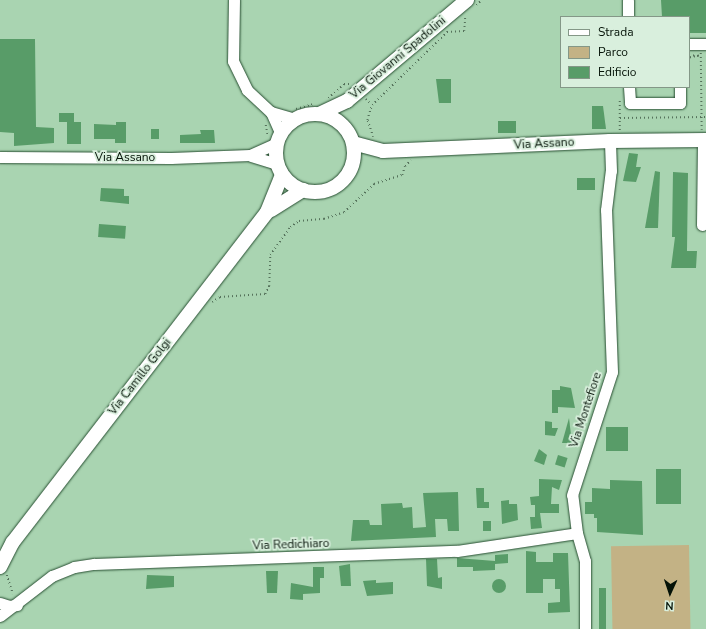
<!DOCTYPE html>
<style>
body{margin:0}
#map{position:relative;width:706px;height:629px;overflow:hidden;background:#a9d4b1;font-family:"Nunito Sans",sans-serif}
div>[style]{position:absolute}
.green>*{inset:0;background:#c3b285;transform-origin:0 0}
.building>*{inset:0;background:#589c68;transform-origin:0 0}
.round{border-radius:50%}
.path>*{height:1.5px;margin-top:-0.75px;transform-origin:0;background:repeating-linear-gradient(90deg,#55725b 0 1px,transparent 0 4px)}
.roads{filter:drop-shadow(0 0 1px #274e31) drop-shadow(0 0 1px #274e31)}
.minor>*{height:11px;margin:-5.5px;padding:0 5.5px;transform-origin:5.5px;border-radius:5.5px;background:#fff}
.major>*{height:14px;margin:-7px;padding:0 7px;transform-origin:7px;border-radius:7px;background:#fff}
.major>.ring{margin:-7px;padding:0;box-sizing:content-box;background:none;border:14px solid #fff;border-radius:50%}
span{translate:-50% -50%;white-space:nowrap;text-align:center;line-height:1.15;-webkit-text-stroke:3.5px #d9efdd;paint-order:stroke}
.street-label{font-size:12px;color:#041207}
.legend{position:absolute;left:560px;top:16px;width:130px;height:72px;box-sizing:border-box;background:#d9efdd;border:1px solid #849787;margin:0;padding:5px 7px;list-style:none;font-size:12px;color:#041207}
.legend li{display:flex;align-items:center;gap:8px;height:20px}
.legend b{width:20px;border:1px solid #849787}
.north{position:absolute;left:650px;top:573px;width:40px;height:40px;-webkit-text-stroke:3px #d9efdd;paint-order:stroke;rotate:183deg;font-size:11px;font-weight:700;line-height:16px;text-align:center;color:#041207}
.north::after{content:'';display:block;margin:auto;width:14px;height:18px;background:#041207;clip-path:polygon(50% 0,100% 100%,50% 72%,0 100%)}
</style>
<div id="map">
<div class="green">
<div style="left:689px;top:545px;width:84px;height:78px;rotate:89deg"></div>
</div>
<div class="building">
<div style="clip-path:polygon(661px 0,706px 0,706px 33px,689px 33px,689px 17px,662px 17px)"></div>
<div style="clip-path:polygon(0 39px,35px 39px,36px 127px,54px 128px,54px 143px,14px 146px,14px 133px,0 132px)"></div>
<div style="clip-path:polygon(436px 79px,451px 79px,451px 103px,439px 103px)"></div>
<div style="clip-path:polygon(592px 106px,603px 106px,606px 129px,592px 129px)"></div>
<div style="clip-path:polygon(59px 113px,74px 113px,74px 122px,81px 122px,81px 144px,67px 144px,67px 122px,59px 122px)"></div>
<div style="left:498px;top:121px;width:18px;height:12px"></div>
<div style="clip-path:polygon(116px 122px,126px 122px,126px 143px,115px 143px,115px 139px,94px 139px,94px 124px,116px 125px)"></div>
<div style="left:151px;top:129px;width:8px;height:10px"></div>
<div style="clip-path:polygon(200px 130px,214px 130px,215px 143px,180px 143px,180px 135px,201px 134px)"></div>
<div style="clip-path:polygon(629px 153px,638px 154px,636px 167px,641px 167px,636px 182px,623px 181px)"></div>
<div style="clip-path:polygon(655px 171px,660px 172px,658px 228px,645px 228px)"></div>
<div style="clip-path:polygon(673px 172px,688px 173px,687px 251px,697px 251px,696px 268px,671px 268px,675px 237px,672px 237px)"></div>
<div style="left:577px;top:178px;width:18px;height:12px"></div>
<div style="clip-path:polygon(101px 188px,124px 189px,124px 196px,129px 196px,129px 204px,100px 201px)"></div>
<div style="left:99px;top:224px;width:27px;height:13px;rotate:4deg"></div>
<div style="clip-path:polygon(560px 386px,571px 388px,575px 408px,558px 407px,558px 413px,552px 413px,552px 390px,560px 390px)"></div>
<div style="clip-path:polygon(569px 418px,572px 443px,562px 443px)"></div>
<div style="clip-path:polygon(545px 421px,552px 422px,552px 428px,558px 428px,555px 436px,545px 435px)"></div>
<div style="left:606px;top:427px;width:22px;height:24px"></div>
<div style="clip-path:polygon(539px 449px,547px 455px,544px 465px,534px 461px)"></div>
<div style="left:558px;top:455px;width:10px;height:10px;rotate:17deg"></div>
<div style="left:656px;top:469px;width:25px;height:35px"></div>
<div style="clip-path:polygon(539px 479px,562px 480px,559px 490px,552px 487px,551px 504px,559px 504px,559px 513px,540px 513px,542px 528px,531px 529px,530px 517px,535px 517px,535px 505px,531px 505px,530px 497px,539px 496px)"></div>
<div style="clip-path:polygon(610px 480px,642px 481px,643px 535px,597px 532px,597px 518px,594px 518px,594px 514px,585px 514px,585px 502px,592px 502px,592px 488px,610px 489px)"></div>
<div style="clip-path:polygon(476px 488px,484px 488px,484px 502px,489px 502px,489px 508px,477px 508px)"></div>
<div style="clip-path:polygon(458px 492px,459px 531px,448px 531px,447px 519px,435px 519px,436px 537px,351px 541px,353px 520px,369px 520px,370px 525px,382px 525px,381px 504px,402px 503px,403px 508px,412px 507px,413px 528px,426px 527px,423px 493px)"></div>
<div style="clip-path:polygon(509px 500px,509px 504px,517px 504px,518px 520px,502px 524px,501px 501px)"></div>
<div style="left:483px;top:521px;width:8px;height:10px"></div>
<div style="clip-path:polygon(526px 551px,536px 552px,536px 562px,553px 562px,553px 553px,568px 553px,570px 612px,548px 613px,548px 603px,560px 602px,560px 589px,555px 589px,555px 579px,543px 579px,543px 593px,526px 593px)"></div>
<div style="clip-path:polygon(508px 554px,508px 563px,495px 564px,495px 570px,473px 571px,473px 567px,457px 567px,457px 558px,495px 561px,495px 555px)"></div>
<div style="clip-path:polygon(426px 559px,437px 559px,438px 578px,442px 577px,442px 589px,427px 586px)"></div>
<div style="clip-path:polygon(350px 564px,351px 586px,341px 586px,339px 566px)"></div>
<div style="clip-path:polygon(313px 567px,324px 567px,324px 578px,320px 578px,320px 593px,303px 594px,303px 600px,290px 599px,291px 583px,313px 587px)"></div>
<div style="clip-path:polygon(266px 571px,278px 571px,277px 593px,267px 593px)"></div>
<div style="clip-path:polygon(147px 575px,174px 576px,174px 587px,146px 589px)"></div>
<div class="round" style="left:492px;top:579px;width:14px;height:14px"></div>
<div style="clip-path:polygon(376px 580px,376px 583px,393px 582px,393px 594px,367px 596px,363px 581px)"></div>
<div style="left:599px;top:588px;width:7px;height:41px"></div>
</div>
<div class="path">
<div style="left:476px;top:5px;width:8px;rotate:-40deg"></div>
<div style="left:701px;top:53px;width:77px;rotate:89.3deg"></div>
<div style="left:689px;top:55px;width:10px;rotate:6deg"></div>
<div style="left:699px;top:56px;width:10px;rotate:169deg"></div>
<div style="left:328px;top:98px;width:21px;rotate:-41deg"></div>
<div style="left:344px;top:84px;width:7px"></div>
<div style="left:366px;top:99px;width:8px;rotate:45deg"></div>
<div style="left:620px;top:101px;width:30px;rotate:90deg"></div>
<div style="left:296px;top:109px;width:19px;rotate:-16deg"></div>
<div style="left:620px;top:118px;width:86px;rotate:-0.7deg"></div>
<div style="left:266px;top:125px;width:11px;rotate:80deg"></div>
<div style="left:373px;top:137px;width:18px;rotate:-109deg"></div>
<div style="left:367px;top:120px;width:16px;rotate:-72deg"></div>
<div style="left:372px;top:105px;width:105px;rotate:-44.2deg"></div>
<div style="left:447px;top:32px;width:17px;rotate:-3deg"></div>
<div style="left:464px;top:31px;width:14px;rotate:-86deg"></div>
<div style="left:212px;top:302px;width:9px;rotate:-32deg"></div>
<div style="left:220px;top:297px;width:45px;rotate:-3.8deg"></div>
<div style="left:265px;top:294px;width:9px;rotate:-63deg"></div>
<div style="left:269px;top:286px;width:31px;rotate:-88deg"></div>
<div style="left:270px;top:255px;width:34px;rotate:-54deg"></div>
<div style="left:290px;top:227px;width:11px;rotate:-34deg"></div>
<div style="left:299px;top:221px;width:25px;rotate:-5deg"></div>
<div style="left:324px;top:219px;width:21px;rotate:-19deg"></div>
<div style="left:344px;top:212px;width:41px;rotate:-43deg"></div>
<div style="left:374px;top:184px;width:29px;rotate:-18deg"></div>
<div style="left:402px;top:175px;width:9px;rotate:-72deg"></div>
<div style="left:405px;top:166px;width:8px;rotate:-45deg"></div>
<div style="left:7px;top:575px;width:20px;rotate:72deg"></div>
</div>
<div class="roads">
<div class="minor">
<div style="left:234px;top:0;width:61px;rotate:90.9deg"></div>
<div style="left:233px;top:61px;width:32px;rotate:64deg"></div>
<div style="left:247px;top:90px;width:33px;rotate:43deg"></div>
<div style="left:271px;top:112px;width:26px;rotate:16deg"></div>
<div style="left:628px;top:0;width:17px;rotate:90deg"></div>
<div style="left:689px;top:44px;width:17px"></div>
<div style="left:629px;top:87px;width:16px;rotate:86deg"></div>
<div style="left:630px;top:103px;width:50px"></div>
<div style="left:680px;top:103px;width:16px;rotate:-90deg"></div>
<div style="left:271px;top:112px;width:24px;rotate:66deg"></div>
<div style="left:251px;top:156px;width:28px;rotate:17deg"></div>
<div style="left:0;top:157px;width:171px;rotate:0.3deg"></div>
<div style="left:171px;top:158px;width:79px;rotate:-2.2deg"></div>
<div style="left:250px;top:155px;width:30px;rotate:-24deg"></div>
<div style="left:702px;top:225px;width:85px;rotate:-89.3deg"></div>
<div style="left:0;top:603px;width:9px;rotate:18deg"></div>
<div style="left:9px;top:606px;width:8px;rotate:-7deg"></div>
<div style="left:0;top:616px;width:66px;rotate:-37.6deg"></div>
<div style="left:52px;top:576px;width:24px;rotate:-22deg"></div>
<div style="left:74px;top:567px;width:20px;rotate:-9deg"></div>
<div style="left:94px;top:564px;width:363px;rotate:-2.1deg"></div>
<div style="left:457px;top:551px;width:121px;rotate:-8.5deg"></div>
<div style="left:585px;top:629px;width:68px;rotate:-90deg"></div>
<div style="left:585px;top:561px;width:29px;rotate:-106deg"></div>
<div style="left:577px;top:533px;width:38px;rotate:-97deg"></div>
<div style="left:572px;top:495px;width:129px;rotate:-72deg"></div>
<div style="left:612px;top:372px;width:162px;rotate:-92.1deg"></div>
<div style="left:606px;top:210px;width:39px;rotate:-83deg"></div>
<div style="left:611px;top:171px;width:30px;rotate:-92deg"></div>
</div>
<div class="major">
<div style="left:319px;top:114px;width:31px;rotate:-25deg"></div>
<div style="left:347px;top:101px;width:157px;rotate:-40.1deg"></div>
<div class="ring" style="left:276px;top:114px;width:64px;height:64px"></div>
<div style="left:353px;top:143px;width:31px;rotate:15deg"></div>
<div style="left:383px;top:151px;width:227px;rotate:-2.5deg"></div>
<div style="left:610px;top:141px;width:96px;rotate:-0.6deg"></div>
<div style="left:271px;top:210px;width:38px;rotate:-32deg"></div>
<div style="left:0;top:567px;width:28px;rotate:-63deg"></div>
<div style="left:13px;top:542px;width:416px;rotate:-52.4deg"></div>
<div style="left:267px;top:212px;width:40px;rotate:-68deg"></div>
</div>
</div>
<div class="street-label">
<span style="left:398px;top:58px;rotate:-40deg">Via Giovanni Spadolini</span>
<span style="left:544px;top:144px;rotate:-3deg">Via Assano</span>
<span style="left:125px;top:158px">Via Assano</span>
<span style="left:140px;top:377px;rotate:-52deg">Via Camillo Golgi</span>
<span style="left:586px;top:410px;rotate:-72deg">Via Montefiore</span>
<span style="left:291px;top:545px;rotate:-2deg">Via Redichiaro</span>
</div>
<ul class="legend">
<li><b style="height:5px;background:#fff"></b>Strada</li>
<li><b style="height:11px;background:#c3b285"></b>Parco</li>
<li><b style="height:11px;background:#589c68"></b>Edificio</li>
</ul>
<div class="north">N</div>
</div>
